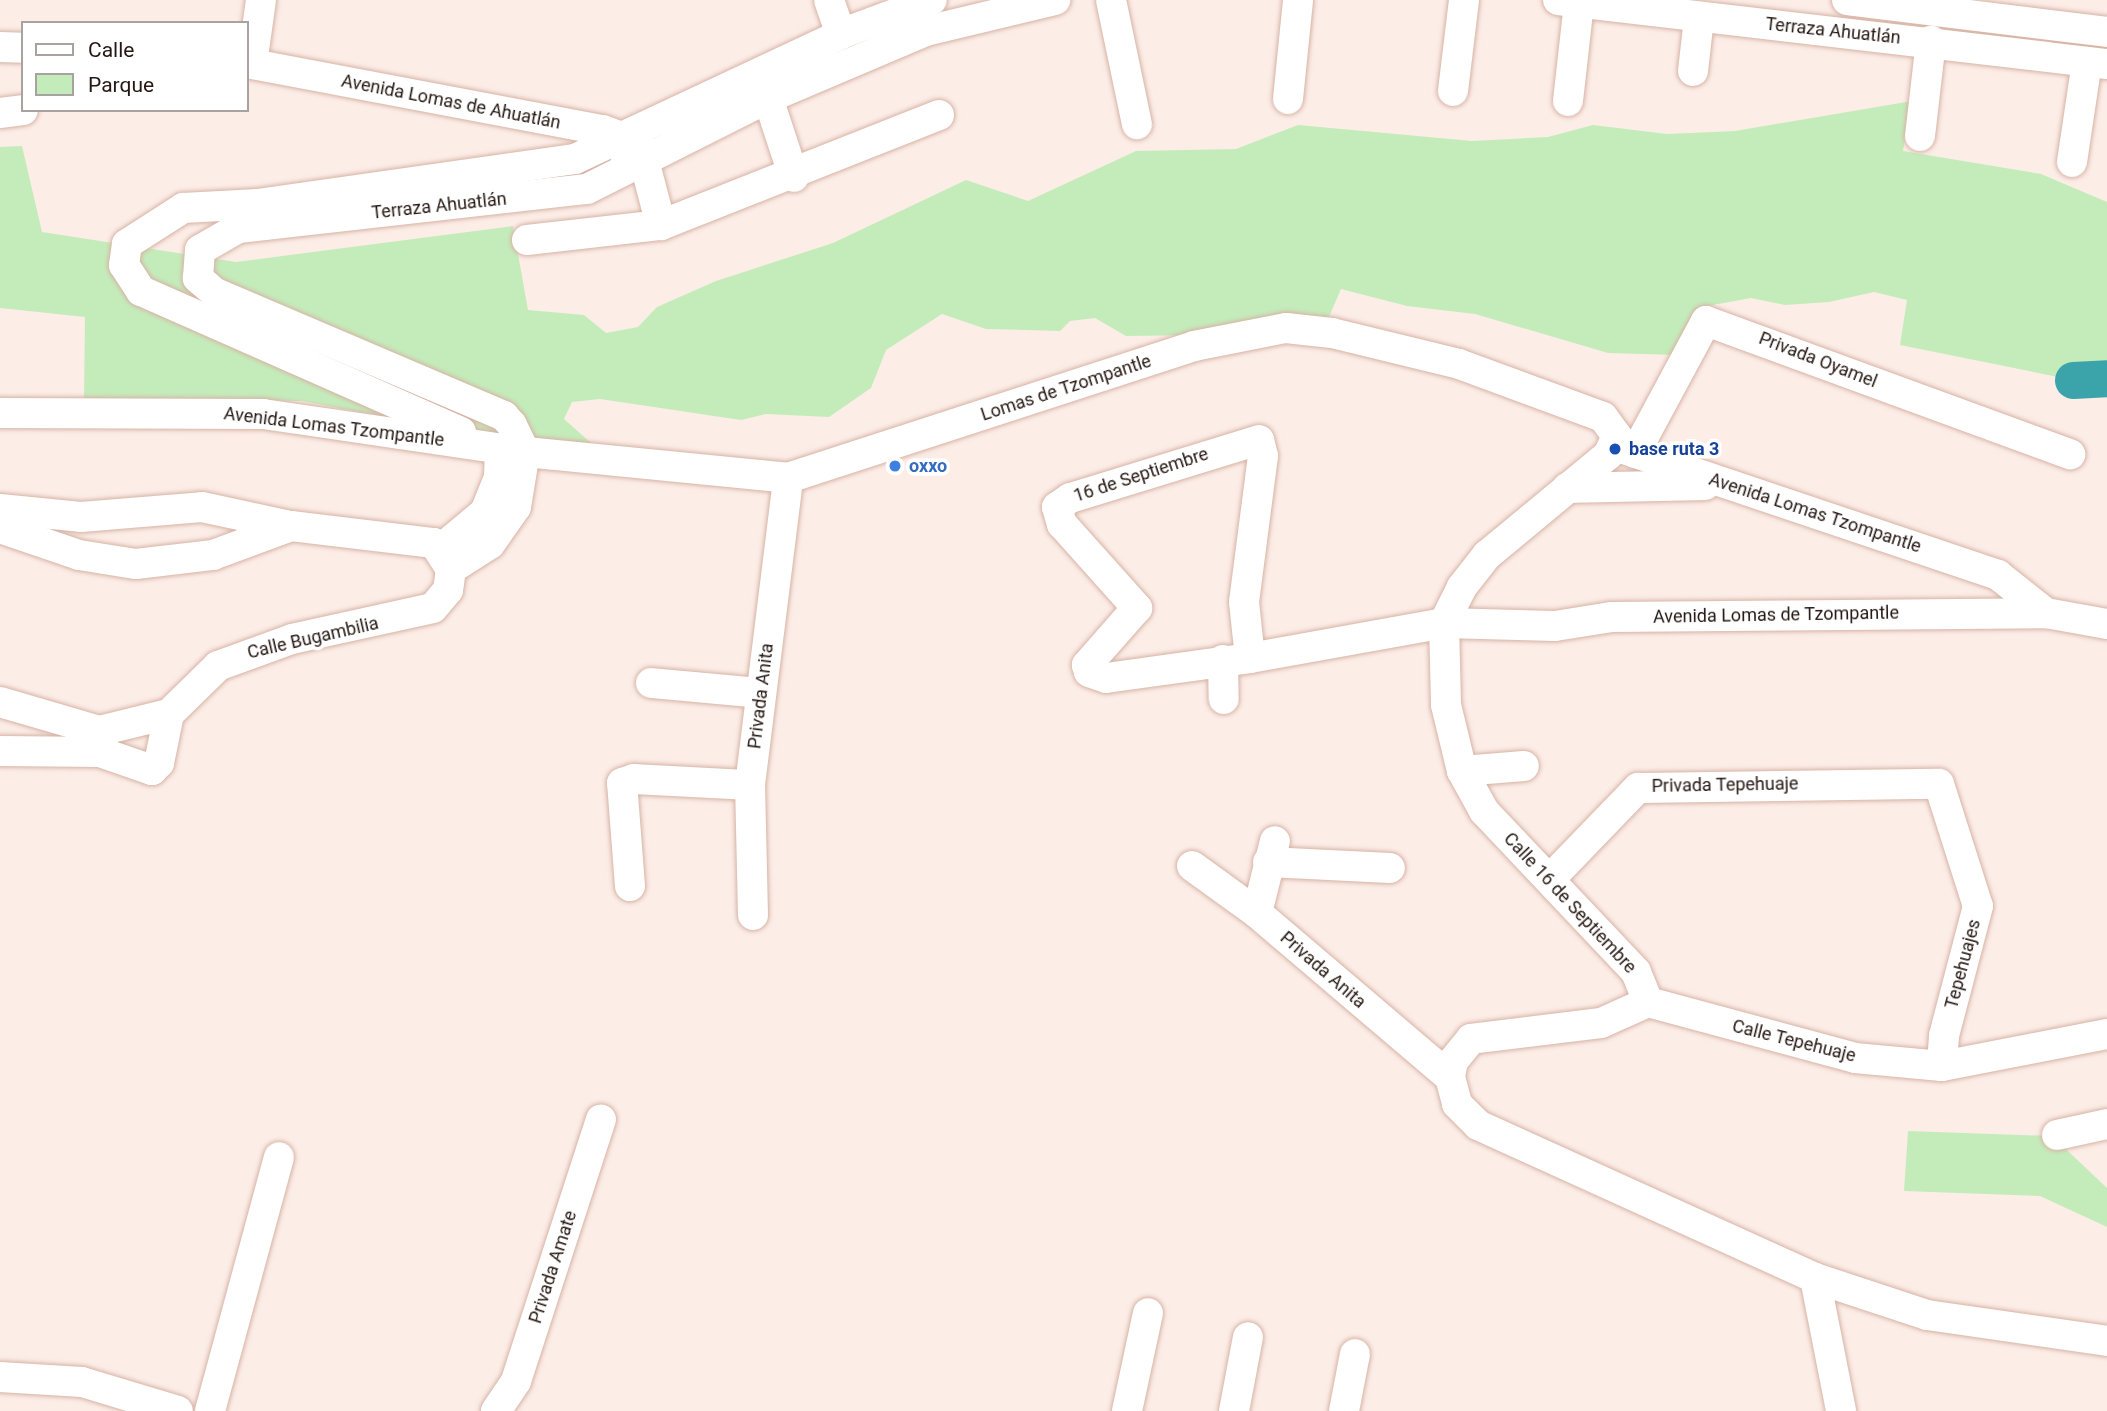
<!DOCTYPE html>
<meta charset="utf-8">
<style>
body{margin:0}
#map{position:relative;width:2107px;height:1411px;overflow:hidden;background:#fcede7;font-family:Roboto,sans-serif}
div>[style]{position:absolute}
.green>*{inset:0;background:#c4ecbb}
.river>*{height:37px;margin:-18.5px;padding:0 18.5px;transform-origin:18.5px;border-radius:18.5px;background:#3ba4ab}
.roads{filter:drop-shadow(0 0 2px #d7b3a5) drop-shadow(0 0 2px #d7b3a5)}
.minor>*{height:30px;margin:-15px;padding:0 15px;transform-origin:15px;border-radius:15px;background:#fff}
.dots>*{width:19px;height:19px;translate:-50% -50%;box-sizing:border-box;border:4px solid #fff;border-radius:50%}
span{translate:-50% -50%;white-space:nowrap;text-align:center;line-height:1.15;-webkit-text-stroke:7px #fff;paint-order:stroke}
.street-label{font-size:18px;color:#251813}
.transit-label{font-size:18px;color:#164399;font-weight:700}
.left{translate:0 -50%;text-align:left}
.shop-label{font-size:18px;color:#366cbe;font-weight:700}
.legend{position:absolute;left:21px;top:21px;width:228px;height:91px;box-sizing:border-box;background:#fff;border:2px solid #a8a3a1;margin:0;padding:9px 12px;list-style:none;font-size:21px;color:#251813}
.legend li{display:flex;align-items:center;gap:14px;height:35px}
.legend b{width:35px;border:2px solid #a8a3a1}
</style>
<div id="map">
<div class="green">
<div style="clip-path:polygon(1912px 101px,1903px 151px,2041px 174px,2107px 202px,2107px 393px,2073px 380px,1900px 345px,1907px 300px,1874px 292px,1829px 302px,1785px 305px,1751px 298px,1707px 306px,1675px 355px,1608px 353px,1475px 314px,1407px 306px,1341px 289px,1325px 326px,1202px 335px,1126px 336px,1095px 318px,1070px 321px,1060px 331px,986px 329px,942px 314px,886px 350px,871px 388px,829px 417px,766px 414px,741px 420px,600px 399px,572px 402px,564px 419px,599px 450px,560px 450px,302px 401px,84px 399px,85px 317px,0 308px,0 147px,22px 146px,42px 232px,236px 262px,513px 226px,528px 310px,584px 315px,606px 333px,638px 327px,657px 307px,716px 281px,833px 243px,966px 180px,1028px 201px,1136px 151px,1236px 149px,1298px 125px,1472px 141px,1548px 137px,1593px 125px,1667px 134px,1735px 131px)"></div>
<div style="clip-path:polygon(1908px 1131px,2052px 1136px,2107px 1188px,2107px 1227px,2040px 1196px,1904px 1191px)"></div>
</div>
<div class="river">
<div style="left:2073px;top:380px;width:34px;rotate:-3deg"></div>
</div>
<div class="roads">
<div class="minor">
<div style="left:829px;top:0;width:36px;rotate:71deg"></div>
<div style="left:1111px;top:0;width:127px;rotate:78.2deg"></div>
<div style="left:1558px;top:0;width:553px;rotate:6.65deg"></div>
<div style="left:1847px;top:0;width:262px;rotate:7deg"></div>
<div style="left:0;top:47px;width:23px;rotate:2deg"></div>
<div style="left:247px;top:63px;width:362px;rotate:10.7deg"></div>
<div style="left:603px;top:130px;width:14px;rotate:21deg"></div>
<div style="left:616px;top:135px;width:19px;rotate:65deg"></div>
<div style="left:252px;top:64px;width:65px;rotate:-82deg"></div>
<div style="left:1693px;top:71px;width:53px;rotate:-83.5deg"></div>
<div style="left:1453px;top:91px;width:92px;rotate:-83.1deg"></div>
<div style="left:768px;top:98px;width:83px;rotate:71.8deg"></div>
<div style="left:1288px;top:99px;width:100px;rotate:-84.2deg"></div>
<div style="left:1568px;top:101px;width:99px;rotate:-83.6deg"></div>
<div style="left:0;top:113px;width:23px;rotate:-7deg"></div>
<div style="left:1920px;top:136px;width:96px;rotate:-83.4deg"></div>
<div style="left:640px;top:145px;width:83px;rotate:75.3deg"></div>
<div style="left:2072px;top:162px;width:101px;rotate:-81.5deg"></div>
<div style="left:527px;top:240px;width:135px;rotate:-6.4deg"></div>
<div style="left:661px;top:225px;width:299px;rotate:-21.6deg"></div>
<div style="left:0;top:413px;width:263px;rotate:0.2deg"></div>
<div style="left:263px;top:414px;width:265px;rotate:8.3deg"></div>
<div style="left:525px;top:452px;width:264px;rotate:5.6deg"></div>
<div style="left:788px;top:478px;width:427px;rotate:-18deg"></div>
<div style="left:1194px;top:346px;width:94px;rotate:-11.1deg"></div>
<div style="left:1286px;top:328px;width:46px;rotate:6.2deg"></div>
<div style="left:1332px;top:333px;width:131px;rotate:13.7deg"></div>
<div style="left:1459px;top:364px;width:153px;rotate:20.2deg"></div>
<div style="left:1603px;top:417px;width:24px;rotate:54deg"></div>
<div style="left:1617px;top:436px;width:21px;rotate:115deg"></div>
<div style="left:1608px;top:455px;width:157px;rotate:140.4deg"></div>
<div style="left:1487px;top:555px;width:41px;rotate:128deg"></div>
<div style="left:1462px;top:587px;width:40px;rotate:116.6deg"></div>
<div style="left:1444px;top:623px;width:82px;rotate:88.6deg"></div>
<div style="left:1446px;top:705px;width:68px;rotate:76.4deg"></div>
<div style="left:1462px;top:771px;width:46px;rotate:61.2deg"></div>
<div style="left:1484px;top:811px;width:221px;rotate:46.6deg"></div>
<div style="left:1636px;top:972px;width:32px;rotate:68deg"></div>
<div style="left:1648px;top:1002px;width:51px;rotate:155.9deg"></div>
<div style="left:1601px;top:1023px;width:131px;rotate:173deg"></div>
<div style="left:1471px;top:1039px;width:28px;rotate:129deg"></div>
<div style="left:1453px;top:1061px;width:16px;rotate:101deg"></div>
<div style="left:1450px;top:1077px;width:28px;rotate:75deg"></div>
<div style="left:1457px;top:1104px;width:30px;rotate:45deg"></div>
<div style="left:1478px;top:1125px;width:370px;rotate:24.4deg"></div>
<div style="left:1815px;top:1278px;width:118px;rotate:18.3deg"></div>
<div style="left:1927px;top:1315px;width:182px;rotate:8.2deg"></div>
<div style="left:461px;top:432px;width:350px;rotate:-156.2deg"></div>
<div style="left:141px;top:291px;width:31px;rotate:-123deg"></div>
<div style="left:124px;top:265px;width:21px;rotate:-82deg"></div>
<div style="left:127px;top:244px;width:67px;rotate:-32.7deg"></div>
<div style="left:183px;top:208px;width:75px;rotate:-3.1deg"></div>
<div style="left:258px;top:204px;width:320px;rotate:-8.1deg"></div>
<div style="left:575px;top:159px;width:305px;rotate:-25.1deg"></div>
<div style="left:851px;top:30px;width:86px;rotate:-20.3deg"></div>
<div style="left:1618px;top:447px;width:401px;rotate:18.6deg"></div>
<div style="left:1998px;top:575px;width:61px;rotate:38.4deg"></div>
<div style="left:1635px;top:453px;width:150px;rotate:-61.7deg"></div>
<div style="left:1706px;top:321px;width:388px;rotate:20.1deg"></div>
<div style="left:1567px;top:488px;width:138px;rotate:-1.2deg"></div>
<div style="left:0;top:509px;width:81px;rotate:5.6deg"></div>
<div style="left:81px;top:517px;width:121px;rotate:-4.7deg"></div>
<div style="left:202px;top:507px;width:91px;rotate:12.1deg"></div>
<div style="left:0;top:528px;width:83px;rotate:18.9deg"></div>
<div style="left:79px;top:555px;width:58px;rotate:9deg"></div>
<div style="left:136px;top:564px;width:78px;rotate:-6.7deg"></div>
<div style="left:213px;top:555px;width:83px;rotate:-20.4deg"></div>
<div style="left:291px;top:526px;width:144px;rotate:6.8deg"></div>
<div style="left:434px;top:543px;width:31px;rotate:57deg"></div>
<div style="left:451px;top:569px;width:21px;rotate:98deg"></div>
<div style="left:448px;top:590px;width:23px;rotate:130deg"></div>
<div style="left:433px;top:608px;width:144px;rotate:167.6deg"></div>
<div style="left:292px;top:639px;width:79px;rotate:160deg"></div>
<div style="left:218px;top:666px;width:69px;rotate:135.6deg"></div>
<div style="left:169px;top:714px;width:50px;rotate:101.5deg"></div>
<div style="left:159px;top:763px;width:10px;rotate:135deg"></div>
<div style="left:152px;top:770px;width:55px;rotate:-160.9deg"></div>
<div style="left:100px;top:752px;width:100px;rotate:-179.4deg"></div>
<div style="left:442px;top:548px;width:56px;rotate:-39.9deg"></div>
<div style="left:485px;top:512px;width:38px;rotate:-68deg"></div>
<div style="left:499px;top:477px;width:28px;rotate:-88deg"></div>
<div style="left:451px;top:569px;width:46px;rotate:-32.7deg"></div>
<div style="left:490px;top:544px;width:45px;rotate:-54.9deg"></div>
<div style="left:516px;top:507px;width:56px;rotate:-80.7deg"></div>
<div style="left:525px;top:452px;width:30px;rotate:-116deg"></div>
<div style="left:512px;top:425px;width:12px;rotate:-132deg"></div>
<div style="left:504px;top:416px;width:314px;rotate:-156.9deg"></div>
<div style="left:215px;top:293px;width:23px;rotate:-139deg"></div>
<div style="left:198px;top:278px;width:28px;rotate:-86deg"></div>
<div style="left:200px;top:250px;width:44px;rotate:-30.1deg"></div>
<div style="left:238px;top:228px;width:351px;rotate:-6.4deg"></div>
<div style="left:587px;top:189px;width:203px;rotate:-26.7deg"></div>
<div style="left:768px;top:98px;width:172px;rotate:-23deg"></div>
<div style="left:926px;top:31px;width:133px;rotate:-13.5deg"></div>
<div style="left:1250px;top:658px;width:56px;rotate:-96.1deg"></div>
<div style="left:1244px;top:602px;width:147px;rotate:-82.6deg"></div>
<div style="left:1263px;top:456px;width:16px;rotate:-104deg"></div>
<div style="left:1259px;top:440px;width:198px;rotate:162.9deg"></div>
<div style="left:1070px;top:498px;width:16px;rotate:145deg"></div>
<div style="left:1057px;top:507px;width:18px;rotate:74deg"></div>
<div style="left:1062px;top:524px;width:113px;rotate:48.2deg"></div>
<div style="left:1137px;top:608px;width:76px;rotate:131.3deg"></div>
<div style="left:1087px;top:665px;width:7px;rotate:74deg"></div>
<div style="left:1089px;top:672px;width:18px;rotate:19deg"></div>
<div style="left:1106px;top:678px;width:145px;rotate:-7.9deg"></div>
<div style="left:1250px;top:658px;width:197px;rotate:-10.2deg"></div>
<div style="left:1444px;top:623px;width:111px;rotate:1.5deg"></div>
<div style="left:1555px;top:626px;width:58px;rotate:-9deg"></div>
<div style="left:1612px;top:617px;width:434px;rotate:-0.5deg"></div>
<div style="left:2046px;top:613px;width:62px;rotate:10.2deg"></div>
<div style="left:1223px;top:660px;width:39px;rotate:89deg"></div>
<div style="left:651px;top:683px;width:110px;rotate:5.2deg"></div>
<div style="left:0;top:702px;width:103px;rotate:16.3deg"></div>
<div style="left:99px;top:731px;width:72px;rotate:-13.7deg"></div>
<div style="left:1462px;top:771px;width:62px;rotate:-4.6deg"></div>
<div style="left:1268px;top:862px;width:122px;rotate:2.8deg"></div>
<div style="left:1192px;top:866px;width:80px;rotate:35.9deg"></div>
<div style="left:1257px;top:913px;width:253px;rotate:40.4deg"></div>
<div style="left:1550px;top:879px;width:127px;rotate:-46deg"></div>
<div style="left:1638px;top:788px;width:301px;rotate:-0.8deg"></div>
<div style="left:1939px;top:784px;width:128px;rotate:72.3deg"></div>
<div style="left:1978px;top:906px;width:134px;rotate:104.7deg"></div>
<div style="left:1944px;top:1036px;width:30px;rotate:94deg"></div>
<div style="left:630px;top:886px;width:103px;rotate:-94.4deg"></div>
<div style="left:622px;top:783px;width:13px;rotate:-18deg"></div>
<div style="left:634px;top:779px;width:116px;rotate:3deg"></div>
<div style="left:1257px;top:913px;width:74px;rotate:-76deg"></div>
<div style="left:753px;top:915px;width:130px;rotate:-91.3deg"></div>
<div style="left:750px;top:785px;width:309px;rotate:-82.9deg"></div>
<div style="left:1648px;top:1002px;width:214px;rotate:15.1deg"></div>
<div style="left:1855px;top:1058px;width:87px;rotate:5.3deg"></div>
<div style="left:1942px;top:1066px;width:168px;rotate:-11deg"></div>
<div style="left:2057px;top:1135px;width:51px;rotate:-12.4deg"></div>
<div style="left:1815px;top:1278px;width:136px;rotate:78.9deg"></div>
<div style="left:0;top:1377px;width:82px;rotate:3.5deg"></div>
<div style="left:82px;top:1382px;width:100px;rotate:16.8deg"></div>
<div style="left:210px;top:1411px;width:263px;rotate:-74.8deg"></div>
<div style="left:496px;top:1411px;width:36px;rotate:-56deg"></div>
<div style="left:516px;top:1381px;width:275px;rotate:-72deg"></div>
<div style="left:1127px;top:1411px;width:100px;rotate:-77.9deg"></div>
<div style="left:1234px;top:1411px;width:75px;rotate:-79.3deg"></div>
<div style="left:1344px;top:1411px;width:58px;rotate:-79.1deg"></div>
</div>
</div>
<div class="dots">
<div style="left:1615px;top:449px;background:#1a4fb4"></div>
<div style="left:895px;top:466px;background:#3f7fe0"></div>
</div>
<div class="street-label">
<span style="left:1833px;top:31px;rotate:6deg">Terraza Ahuatlán</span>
<span style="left:451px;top:102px;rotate:11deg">Avenida Lomas de Ahuatlán</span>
<span style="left:439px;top:206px;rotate:-6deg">Terraza Ahuatlán</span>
<span style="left:1818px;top:360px;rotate:21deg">Privada Oyamel</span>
<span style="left:1066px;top:388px;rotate:-18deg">Lomas de Tzompantle</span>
<span style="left:334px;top:427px;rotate:7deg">Avenida Lomas Tzompantle</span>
<span style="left:1141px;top:475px;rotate:-18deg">16 de Septiembre</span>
<span style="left:1815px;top:513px;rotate:18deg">Avenida Lomas Tzompantle</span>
<span style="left:1776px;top:615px;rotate:-1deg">Avenida Lomas de Tzompantle</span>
<span style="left:313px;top:638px;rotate:-13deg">Calle Bugambilia</span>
<span style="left:761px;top:696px;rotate:-83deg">Privada Anita</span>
<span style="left:1725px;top:785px;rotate:-1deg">Privada Tepehuaje</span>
<span style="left:1570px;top:903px;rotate:47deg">Calle 16 de Septiembre</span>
<span style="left:1963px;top:964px;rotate:-75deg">Tepehuajes</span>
<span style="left:1323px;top:970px;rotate:41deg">Privada Anita</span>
<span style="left:1794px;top:1041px;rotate:14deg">Calle Tepehuaje</span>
<span style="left:553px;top:1267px;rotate:-72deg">Privada Amate</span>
</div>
<div class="transit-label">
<span class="left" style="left:1629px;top:449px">base ruta 3</span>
</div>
<div class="shop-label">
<span class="left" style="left:909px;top:466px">oxxo</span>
</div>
<ul class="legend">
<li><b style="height:9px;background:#fff"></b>Calle</li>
<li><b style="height:19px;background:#c4ecbb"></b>Parque</li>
</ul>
</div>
